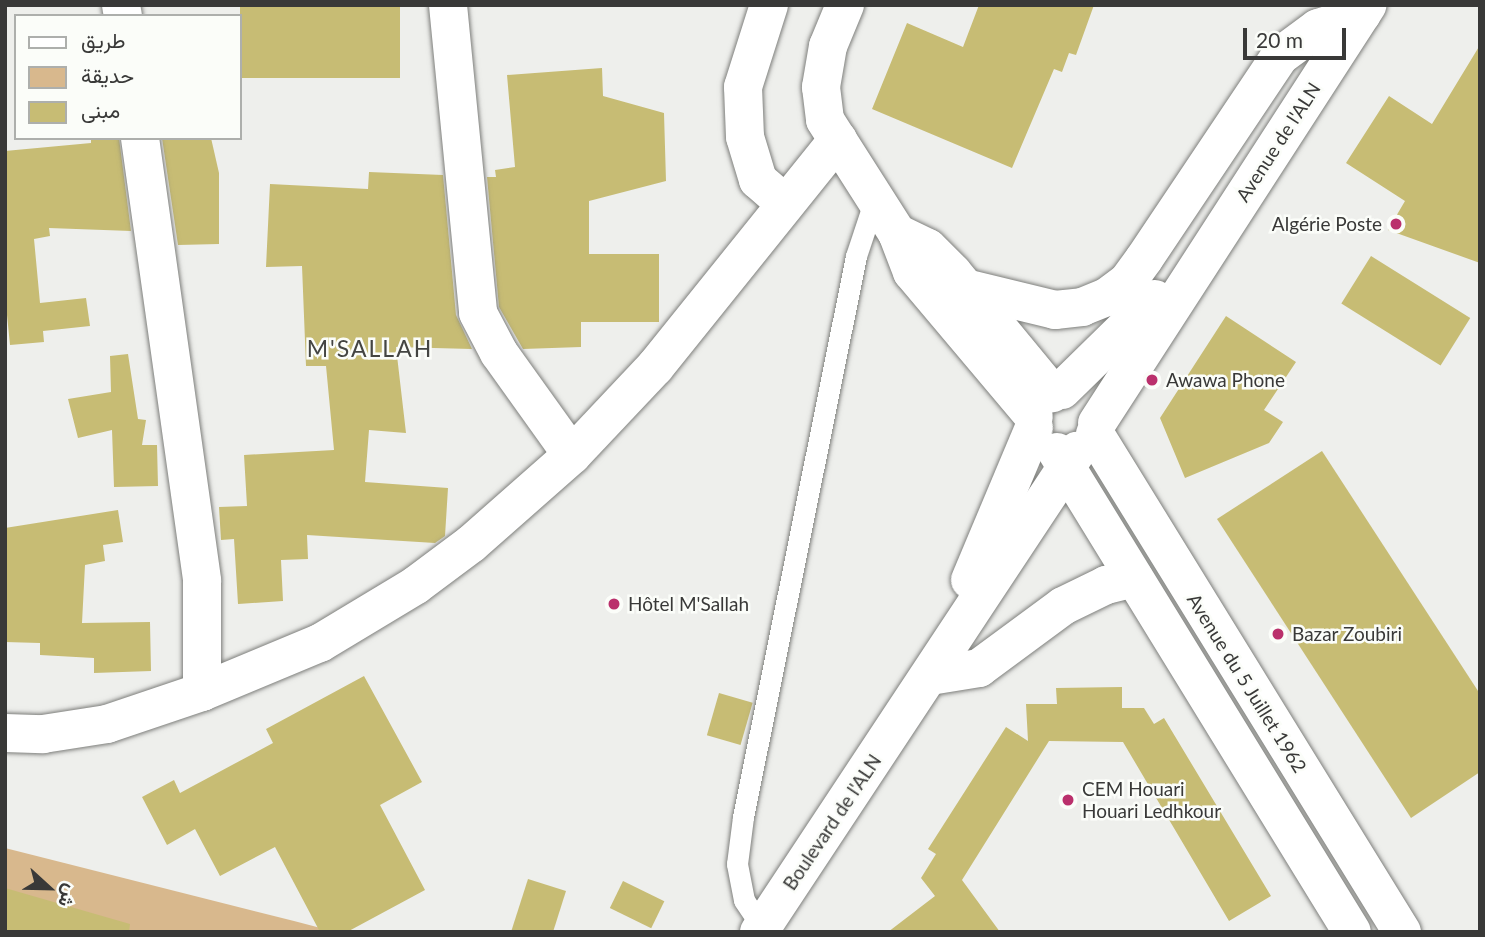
<!DOCTYPE html>
<meta charset="utf-8">
<style>
body{margin:0}
#map{position:relative;width:1485px;height:937px;overflow:hidden;background:#eeefec;font-family:Lato,Vazirmatn,sans-serif}
div>[style]{position:absolute}
.green>*{inset:0;background:#d8b88d}
.building>*{inset:0;background:#c7bc74;transform-origin:0 0}
.roads{filter:drop-shadow(0 0 2px #7e7f7c) drop-shadow(0 0 2px #7e7f7c)}
.lane>*{height:21px;margin:-10.5px;padding:0 10.5px;transform-origin:10.5px;border-radius:10.5px;background:#fff}
.street>*{height:38px;margin:-19px;padding:0 19px;transform-origin:19px;border-radius:19px;background:#fff}
.secondary>*{height:38px;margin:-19px;padding:0 19px;transform-origin:19px;border-radius:19px;background:#fff}
.primary>*{height:38px;margin:-19px;padding:0 19px;transform-origin:19px;border-radius:19px;background:#fff}
.dots>*{width:19px;height:19px;translate:-50% -50%;box-sizing:border-box;border:4px solid #fbfdf9;border-radius:50%}
span{translate:-50% -50%;white-space:nowrap;text-align:center;line-height:1.15;-webkit-text-stroke:5px #fbfdf9;paint-order:stroke}
.street-label{font-size:19px;color:#393938}
.poi-label{font-size:19px;color:#393938}
.right{translate:-100% -50%;text-align:right}
.left{translate:0 -50%;text-align:left}
.quarter-label{font-size:23px;color:#444542;letter-spacing:2px}
.frame{position:absolute;inset:0;border:7px solid #393938;pointer-events:none}
.legend{position:absolute;left:14px;top:14px;width:228px;height:126px;box-sizing:border-box;background:#fbfdf9;border:2px solid #adafac;margin:0;padding:9px 12px;list-style:none;font-size:21px;color:#393938}
.legend li{display:flex;align-items:center;gap:14px;height:35px}
.legend b{width:35px;border:2px solid #adafac}
.north{position:absolute;left:14px;top:853px;width:70px;height:70px;-webkit-text-stroke:5px #fbfdf9;paint-order:stroke;rotate:112deg;font-size:19px;font-weight:700;line-height:28px;text-align:center;color:#393938}
.north::after{content:'';display:block;margin:auto;width:24px;height:32px;background:#393938;clip-path:polygon(50% 0,100% 100%,50% 72%,0 100%)}
.scale{position:absolute;left:1243px;top:28px;width:103px;height:32px;box-sizing:border-box;border:4px solid #393938;border-top:0;padding-left:9px;font-size:21px;line-height:24px;white-space:nowrap;color:#393938;-webkit-text-stroke:5px #fbfdf9;paint-order:stroke}
</style>
<div id="map">
<div class="green">
<div style="clip-path:polygon(5px 848px,294px 921px,336px 932px,5px 932px)"></div>
</div>
<div class="building">
<div style="left:240px;top:5px;width:160px;height:73px"></div>
<div style="clip-path:polygon(979px 5px,1094px 5px,1076px 55px,1069px 53px,1062px 72px,1054px 69px,1012px 168px,872px 109px,907px 23px,963px 47px)"></div>
<div style="clip-path:polygon(1480px 45px,1480px 263px,1388px 230px,1405px 201px,1346px 163px,1389px 96px,1432px 124px)"></div>
<div style="clip-path:polygon(602px 68px,603px 96px,664px 113px,666px 181px,589px 201px,589px 254px,659px 254px,659px 322px,581px 322px,581px 347px,523px 349px,499px 307px,487px 177px,496px 177px,495px 170px,515px 167px,507px 75px)"></div>
<div style="clip-path:polygon(91px 138px,119px 138px,131px 231px,49px 228px,50px 236px,34px 239px,40px 303px,86px 298px,90px 326px,43px 331px,44px 342px,10px 345px,5px 295px,5px 151px,91px 143px)"></div>
<div style="clip-path:polygon(162px 138px,211px 138px,219px 173px,219px 244px,178px 245px)"></div>
<div style="clip-path:polygon(369px 172px,443px 175px,456px 315px,472px 349px,396px 347px,406px 433px,369px 430px,365px 482px,448px 488px,445px 536px,435px 543px,307px 535px,308px 559px,281px 560px,283px 601px,238px 604px,234px 539px,221px 540px,219px 507px,247px 506px,244px 455px,334px 450px,326px 366px,306px 366px,302px 266px,266px 267px,270px 184px,368px 189px)"></div>
<div style="left:1371px;top:256px;width:117px;height:56px;rotate:32deg"></div>
<div style="clip-path:polygon(1226px 316px,1296px 362px,1264px 410px,1283px 422px,1269px 443px,1185px 478px,1160px 418px)"></div>
<div style="clip-path:polygon(128px 354px,138px 419px,146px 420px,142px 445px,157px 445px,158px 486px,114px 487px,112px 430px,78px 438px,68px 399px,111px 392px,110px 356px)"></div>
<div style="clip-path:polygon(1322px 451px,1480px 694px,1480px 772px,1411px 818px,1217px 519px)"></div>
<div style="clip-path:polygon(118px 510px,123px 542px,103px 545px,105px 561px,85px 565px,82px 623px,150px 622px,151px 671px,94px 673px,94px 658px,40px 655px,40px 643px,5px 642px,5px 528px)"></div>
<div style="clip-path:polygon(364px 676px,422px 782px,380px 805px,425px 890px,347px 932px,320px 932px,275px 847px,220px 876px,195px 829px,167px 845px,142px 797px,174px 780px,180px 793px,273px 743px,266px 729px)"></div>
<div style="clip-path:polygon(1122px 687px,1122px 708px,1144px 708px,1154px 724px,1164px 718px,1271px 896px,1229px 921px,1123px 742px,1049px 741px,962px 880px,1000px 932px,888px 932px,935px 896px,921px 878px,936px 854px,928px 849px,1006px 727px,1028px 741px,1026px 704px,1057px 704px,1056px 688px)"></div>
<div style="left:719px;top:693px;width:35px;height:44px;rotate:16deg"></div>
<div style="clip-path:polygon(528px 879px,566px 891px,553px 932px,511px 932px)"></div>
<div style="left:623px;top:881px;width:46px;height:30px;rotate:26deg"></div>
<div style="clip-path:polygon(5px 888px,130px 924px,129px 932px,5px 932px)"></div>
</div>
<div class="roads">
<div class="lane">
<div style="left:762px;top:927px;width:32px;rotate:-124deg"></div>
<div style="left:744px;top:900px;width:37px;rotate:-101deg"></div>
<div style="left:737px;top:864px;width:47px;rotate:-82.7deg"></div>
<div style="left:743px;top:817px;width:572px;rotate:-78.61deg"></div>
<div style="left:856px;top:256px;width:57px;rotate:-71.6deg"></div>
</div>
<div class="street">
<div style="left:121px;top:5px;width:11px;rotate:80deg"></div>
<div style="left:448px;top:5px;width:309px;rotate:84.4deg"></div>
<div style="left:478px;top:313px;width:45px;rotate:62.3deg"></div>
<div style="left:499px;top:353px;width:125px;rotate:54.4deg"></div>
<div style="left:769px;top:5px;width:86px;rotate:107.6deg"></div>
<div style="left:743px;top:87px;width:50px;rotate:87.7deg"></div>
<div style="left:745px;top:137px;width:45px;rotate:73.2deg"></div>
<div style="left:758px;top:180px;width:35px;rotate:41deg"></div>
<div style="left:140px;top:138px;width:447px;rotate:82deg"></div>
<div style="left:202px;top:581px;width:111px;rotate:90deg"></div>
<div style="left:5px;top:733px;width:38px;rotate:2deg"></div>
<div style="left:43px;top:734px;width:65px;rotate:-8.9deg"></div>
<div style="left:107px;top:724px;width:100px;rotate:-18.6deg"></div>
<div style="left:202px;top:692px;width:128px;rotate:-22.6deg"></div>
<div style="left:320px;top:643px;width:112px;rotate:-31.1deg"></div>
<div style="left:416px;top:585px;width:69px;rotate:-36.7deg"></div>
<div style="left:471px;top:544px;width:135px;rotate:-41.4deg"></div>
<div style="left:572px;top:455px;width:121px;rotate:-46.7deg"></div>
<div style="left:655px;top:367px;width:292px;rotate:-51.2deg"></div>
</div>
<div class="secondary">
<div style="left:845px;top:5px;width:44px;rotate:112.5deg"></div>
<div style="left:828px;top:46px;width:42px;rotate:99.7deg"></div>
<div style="left:821px;top:87px;width:33px;rotate:83deg"></div>
<div style="left:825px;top:120px;width:134px;rotate:57.5deg"></div>
<div style="left:897px;top:233px;width:42px;rotate:69deg"></div>
<div style="left:912px;top:272px;width:189px;rotate:49.9deg"></div>
<div style="left:897px;top:233px;width:34px;rotate:26deg"></div>
<div style="left:928px;top:248px;width:35px;rotate:45deg"></div>
<div style="left:953px;top:273px;width:156px;rotate:50.5deg"></div>
<div style="left:1095px;top:434px;width:585px;rotate:58.35deg"></div>
<div style="left:1057px;top:452px;width:563px;rotate:58.43deg"></div>
</div>
<div class="primary">
<div style="left:969px;top:289px;width:89px;rotate:13.7deg"></div>
<div style="left:1055px;top:310px;width:27px;rotate:-6deg"></div>
<div style="left:1082px;top:307px;width:27px;rotate:-22deg"></div>
<div style="left:1107px;top:297px;width:26px;rotate:-37deg"></div>
<div style="left:1128px;top:281px;width:27px;rotate:-54deg"></div>
<div style="left:1144px;top:259px;width:244px;rotate:-56.2deg"></div>
<div style="left:1280px;top:56px;width:47px;rotate:-36.4deg"></div>
<div style="left:1318px;top:28px;width:46px;rotate:-17.7deg"></div>
<div style="left:1062px;top:390px;width:130px;rotate:-44.4deg"></div>
<div style="left:1097px;top:423px;width:498px;rotate:-57.1deg"></div>
<div style="left:970px;top:580px;width:165px;rotate:-67.2deg"></div>
<div style="left:930px;top:676px;width:50px;rotate:-9.3deg"></div>
<div style="left:979px;top:668px;width:104px;rotate:-36.4deg"></div>
<div style="left:1063px;top:606px;width:48px;rotate:-26deg"></div>
<div style="left:1106px;top:585px;width:29px;rotate:-14deg"></div>
<div style="left:759px;top:932px;width:577px;rotate:-56.53deg"></div>
</div>
</div>
<div class="dots">
<div style="left:1396px;top:224px;background:#ba306c"></div>
<div style="left:1152px;top:380px;background:#ba306c"></div>
<div style="left:614px;top:604px;background:#ba306c"></div>
<div style="left:1278px;top:634px;background:#ba306c"></div>
<div style="left:1068px;top:800px;background:#ba306c"></div>
</div>
<div class="street-label">
<span style="left:1278px;top:142px;rotate:-57deg">Avenue de l'ALN</span>
<span style="left:1247px;top:683px;rotate:58deg">Avenue du 5 Juillet 1962</span>
<span style="left:832px;top:822px;rotate:-56deg">Boulevard de l'ALN</span>
</div>
<div class="poi-label">
<span class="right" style="left:1382px;top:224px">Algérie Poste</span>
<span class="left" style="left:1166px;top:380px">Awawa Phone</span>
<span class="left" style="left:628px;top:604px">Hôtel M'Sallah</span>
<span class="left" style="left:1292px;top:634px">Bazar Zoubiri</span>
<span class="left" style="left:1082px;top:800px">CEM Houari<br>Houari Ledhkour</span>
</div>
<div class="quarter-label">
<span style="left:370px;top:348px">M'SALLAH</span>
</div>
<div class="frame"></div>
<ul class="legend">
<li><b style="height:9px;background:#fff"></b>طريق</li>
<li><b style="height:19px;background:#d8b88d"></b>حديقة</li>
<li><b style="height:19px;background:#c7bc74"></b>مبنى</li>
</ul>
<div class="north">ش</div>
<div class="scale">20 m</div>
</div>
